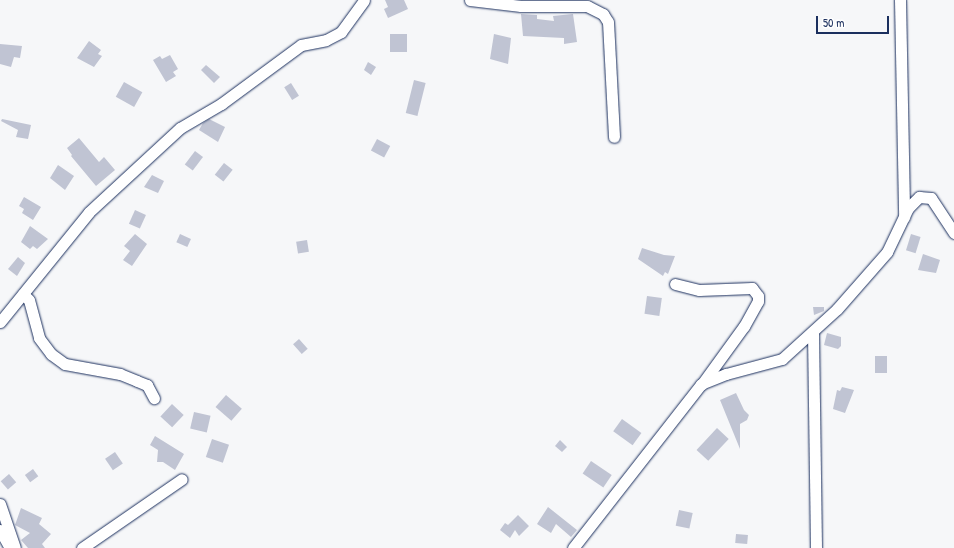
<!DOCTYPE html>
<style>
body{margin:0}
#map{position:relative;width:954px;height:548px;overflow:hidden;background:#f6f7f9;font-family:"Patrick Hand",sans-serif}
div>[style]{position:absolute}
.building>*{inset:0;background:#c0c4d3;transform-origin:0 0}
.roads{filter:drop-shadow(0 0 1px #1b2f5e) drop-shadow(0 0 1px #1b2f5e)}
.minor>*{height:11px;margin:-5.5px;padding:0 5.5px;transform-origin:5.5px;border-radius:5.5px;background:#fff}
span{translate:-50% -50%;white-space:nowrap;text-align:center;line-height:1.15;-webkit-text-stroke:4px #fff;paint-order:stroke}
.scale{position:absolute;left:816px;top:16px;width:73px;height:18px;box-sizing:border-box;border:2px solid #1b2f5e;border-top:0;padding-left:5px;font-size:12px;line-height:14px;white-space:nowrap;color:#1b2f5e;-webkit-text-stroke:3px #fff;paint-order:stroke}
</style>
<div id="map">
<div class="building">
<div style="clip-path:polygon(385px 0,404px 0,408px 9px,388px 18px,384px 9px,388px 7px)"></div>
<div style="clip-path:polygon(521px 14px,537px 15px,537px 19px,554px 21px,553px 16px,573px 14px,577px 42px,564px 44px,564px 38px,523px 36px)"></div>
<div style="left:390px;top:34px;width:17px;height:18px"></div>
<div style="clip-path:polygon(494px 34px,511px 38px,508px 64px,490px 59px)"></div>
<div style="clip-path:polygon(89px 41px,101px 50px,98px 54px,102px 56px,94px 67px,77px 58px)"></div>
<div style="clip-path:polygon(0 44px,22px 46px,20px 58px,14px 57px,11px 67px,0 64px)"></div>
<div style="clip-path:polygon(170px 55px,178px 69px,173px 72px,176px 76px,166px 82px,153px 60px,160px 56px,162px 59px)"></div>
<div style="clip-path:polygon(368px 62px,376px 67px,371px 75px,364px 70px)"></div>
<div style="clip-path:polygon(206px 65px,220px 77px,214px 83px,201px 70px)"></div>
<div style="left:414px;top:80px;width:12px;height:34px;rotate:14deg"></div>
<div style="left:124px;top:82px;width:21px;height:17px;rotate:29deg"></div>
<div style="left:291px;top:83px;width:15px;height:8px;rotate:58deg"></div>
<div style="clip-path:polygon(2px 119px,31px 125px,28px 139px,16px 137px,18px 130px,1px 121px)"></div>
<div style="clip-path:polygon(209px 119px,225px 127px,218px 142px,199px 130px,203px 123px)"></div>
<div style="clip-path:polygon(79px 138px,99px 162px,104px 157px,115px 170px,96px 186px,71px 156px,72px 155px,67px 148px)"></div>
<div style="left:377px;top:139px;width:15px;height:13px;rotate:28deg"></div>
<div style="left:195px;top:151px;width:10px;height:17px;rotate:37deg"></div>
<div style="left:224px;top:163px;width:11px;height:15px;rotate:38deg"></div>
<div style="clip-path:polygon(58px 165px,74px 176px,65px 190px,50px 178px)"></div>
<div style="clip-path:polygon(152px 175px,164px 181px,158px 193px,144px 187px)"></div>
<div style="clip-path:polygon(24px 197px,41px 207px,33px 220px,22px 213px,24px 209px,19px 206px)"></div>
<div style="left:135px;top:210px;width:12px;height:15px;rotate:24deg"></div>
<div style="clip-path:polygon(30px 226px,48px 239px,37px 249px,33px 246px,30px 249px,21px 242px)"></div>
<div style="clip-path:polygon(135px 234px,147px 244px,132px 266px,123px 260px,130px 251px,124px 246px)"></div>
<div style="left:180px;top:234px;width:12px;height:9px;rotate:24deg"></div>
<div style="left:911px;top:234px;width:10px;height:17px;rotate:17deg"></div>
<div style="left:307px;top:240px;width:12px;height:11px;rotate:81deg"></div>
<div style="clip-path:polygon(642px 248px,664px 255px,675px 256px,668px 274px,665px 272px,663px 276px,638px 259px)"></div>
<div style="clip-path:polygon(923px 254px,940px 260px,936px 273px,918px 270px)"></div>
<div style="clip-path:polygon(18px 257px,25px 263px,17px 276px,8px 269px)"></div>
<div style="left:647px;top:296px;width:15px;height:18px;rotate:8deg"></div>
<div style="clip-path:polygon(813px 307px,824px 307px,824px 311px,814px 315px)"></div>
<div style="clip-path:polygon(827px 333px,841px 337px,841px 346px,838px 349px,824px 345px)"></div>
<div style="left:299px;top:339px;width:13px;height:8px;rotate:48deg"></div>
<div style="left:875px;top:356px;width:12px;height:17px"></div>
<div style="clip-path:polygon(842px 387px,854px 390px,845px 413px,833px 409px,837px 390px,840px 391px)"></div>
<div style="clip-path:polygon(736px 393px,744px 410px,749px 415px,747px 420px,740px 424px,740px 449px,720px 400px)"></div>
<div style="left:226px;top:395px;width:21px;height:16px;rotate:41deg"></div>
<div style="left:172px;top:404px;width:16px;height:17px;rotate:43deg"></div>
<div style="left:194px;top:412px;width:17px;height:17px;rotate:13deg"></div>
<div style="left:622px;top:419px;width:24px;height:15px;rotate:36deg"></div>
<div style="left:717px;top:428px;width:16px;height:30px;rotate:43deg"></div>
<div style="clip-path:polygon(155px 436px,184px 454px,175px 470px,163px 462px,157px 462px,158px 450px,150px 445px)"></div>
<div style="left:212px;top:439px;width:18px;height:19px;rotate:19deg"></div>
<div style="clip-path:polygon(560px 440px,567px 447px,562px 452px,555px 446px)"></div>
<div style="left:115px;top:452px;width:14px;height:12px;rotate:56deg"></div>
<div style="left:591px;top:461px;width:25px;height:15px;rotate:34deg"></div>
<div style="left:33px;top:469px;width:9px;height:10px;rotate:54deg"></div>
<div style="left:9px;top:474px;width:11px;height:11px;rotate:49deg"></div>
<div style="clip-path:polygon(548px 507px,577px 530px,571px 537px,556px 524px,551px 533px,537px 524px)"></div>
<div style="clip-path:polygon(21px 508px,42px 518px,39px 524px,51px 534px,42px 544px,45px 548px,28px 548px,21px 540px,30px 533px,15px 525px)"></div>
<div style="left:679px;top:510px;width:14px;height:16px;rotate:12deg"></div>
<div style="clip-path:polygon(518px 515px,529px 526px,519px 536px,515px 530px,510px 538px,500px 530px,505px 523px,508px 525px)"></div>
<div style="left:736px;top:534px;width:12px;height:9px;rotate:5deg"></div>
</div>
<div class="roads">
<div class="minor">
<div style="left:470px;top:0;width:51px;rotate:6.7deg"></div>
<div style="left:521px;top:6px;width:66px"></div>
<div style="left:587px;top:6px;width:18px;rotate:27deg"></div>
<div style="left:603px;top:14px;width:9px;rotate:58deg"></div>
<div style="left:608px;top:22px;width:115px;rotate:87deg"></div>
<div style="left:900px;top:0;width:217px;rotate:88.9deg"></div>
<div style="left:675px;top:284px;width:25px;rotate:14deg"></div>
<div style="left:699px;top:290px;width:53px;rotate:-2.2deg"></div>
<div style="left:752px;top:288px;width:10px;rotate:53deg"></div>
<div style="left:758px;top:296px;width:5px;rotate:90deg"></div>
<div style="left:758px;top:301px;width:29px;rotate:119deg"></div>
<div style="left:744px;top:326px;width:72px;rotate:125.9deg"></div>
<div style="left:23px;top:294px;width:8px;rotate:45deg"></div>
<div style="left:29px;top:300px;width:39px;rotate:75deg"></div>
<div style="left:39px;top:338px;width:20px;rotate:53deg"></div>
<div style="left:51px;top:354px;width:17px;rotate:36deg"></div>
<div style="left:65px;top:364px;width:56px;rotate:10.3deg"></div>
<div style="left:120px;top:374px;width:18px;rotate:22deg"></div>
<div style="left:137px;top:381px;width:11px;rotate:22deg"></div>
<div style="left:147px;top:385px;width:15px;rotate:62deg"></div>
<div style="left:0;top:322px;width:141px;rotate:-51deg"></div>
<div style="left:89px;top:212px;width:124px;rotate:-42.7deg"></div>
<div style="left:180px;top:128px;width:48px;rotate:-30.3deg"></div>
<div style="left:221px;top:104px;width:99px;rotate:-36.4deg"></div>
<div style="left:301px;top:45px;width:25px;rotate:-11deg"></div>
<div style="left:326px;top:40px;width:17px;rotate:-28deg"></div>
<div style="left:341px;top:32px;width:39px;rotate:-54deg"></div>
<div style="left:813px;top:333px;width:215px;rotate:89.2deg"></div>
<div style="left:0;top:504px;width:46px;rotate:71.2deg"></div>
<div style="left:0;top:530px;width:18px;rotate:61deg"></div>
<div style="left:82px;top:548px;width:121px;rotate:-34.6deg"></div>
<div style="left:573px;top:548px;width:208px;rotate:-52deg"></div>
<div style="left:701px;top:384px;width:27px;rotate:-22deg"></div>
<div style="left:726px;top:374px;width:58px;rotate:-15deg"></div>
<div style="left:782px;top:359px;width:74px;rotate:-42.3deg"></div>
<div style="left:837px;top:309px;width:76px;rotate:-48.7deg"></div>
<div style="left:887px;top:252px;width:49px;rotate:-64.5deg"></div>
<div style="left:908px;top:208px;width:16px;rotate:-45deg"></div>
<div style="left:919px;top:197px;width:12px;rotate:5deg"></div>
<div style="left:931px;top:198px;width:42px;rotate:56.7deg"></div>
</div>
</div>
<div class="scale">50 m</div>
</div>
